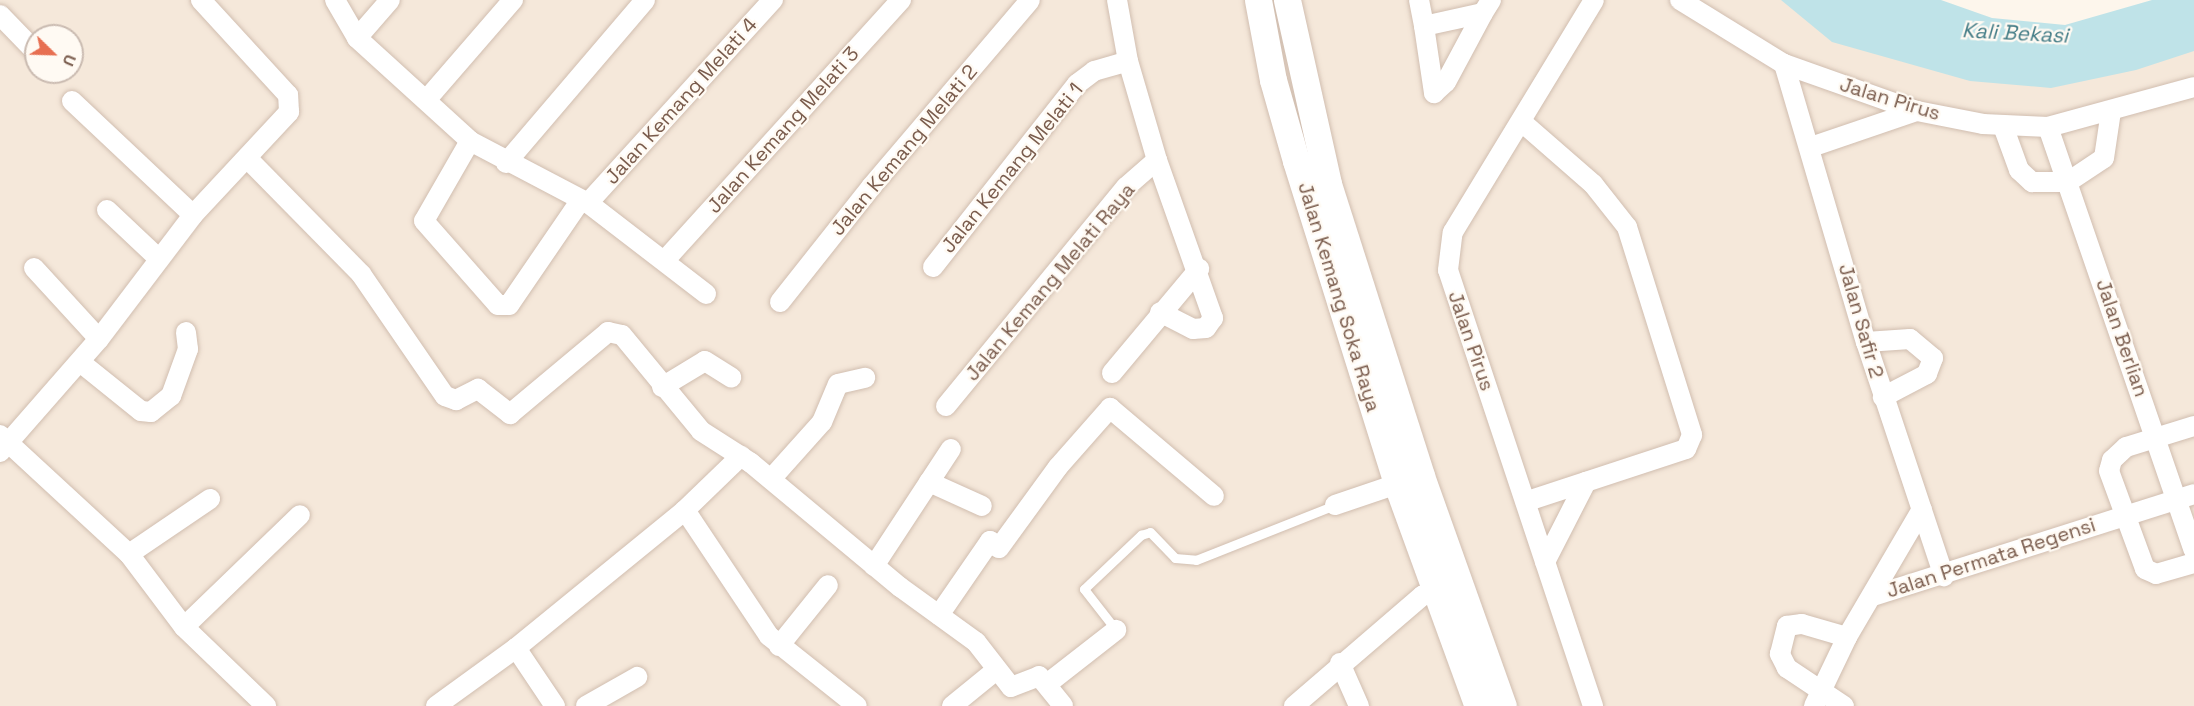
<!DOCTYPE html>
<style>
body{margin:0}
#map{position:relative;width:2194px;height:706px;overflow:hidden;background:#fdf6ec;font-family:"Space Grotesk",sans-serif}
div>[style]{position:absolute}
.residential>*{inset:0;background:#f5e8da}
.water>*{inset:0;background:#bfe3e8}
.roads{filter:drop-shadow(0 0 2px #d1beb0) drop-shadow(0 0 2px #d1beb0)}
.lane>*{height:9px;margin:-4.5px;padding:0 4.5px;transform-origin:4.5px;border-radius:4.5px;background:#fff}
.street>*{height:20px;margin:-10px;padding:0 10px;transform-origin:10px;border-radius:10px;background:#fff}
.secondary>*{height:27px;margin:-13.5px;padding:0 13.5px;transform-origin:13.5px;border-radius:13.5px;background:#fff}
span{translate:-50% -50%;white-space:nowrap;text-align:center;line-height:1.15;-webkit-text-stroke:4.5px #fffaf3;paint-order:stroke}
.street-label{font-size:20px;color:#7a5c4d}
.water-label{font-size:21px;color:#437c86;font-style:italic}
.north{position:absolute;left:24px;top:24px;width:60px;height:60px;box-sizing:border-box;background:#fffaf3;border:2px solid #cabbb1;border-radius:50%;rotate:113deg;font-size:16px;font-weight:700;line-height:24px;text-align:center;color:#7a5c4d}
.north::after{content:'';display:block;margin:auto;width:21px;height:27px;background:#e76f51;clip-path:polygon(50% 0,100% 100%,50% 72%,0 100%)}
</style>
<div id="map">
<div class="residential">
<div style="clip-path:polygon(evenodd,0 0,1822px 0,1910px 33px,2085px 24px,2155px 0,2194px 0,2194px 706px,0 706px,0 0,36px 36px,72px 36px,72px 72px,36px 72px,36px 36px)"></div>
</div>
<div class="water">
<div style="clip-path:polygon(1781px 0,1941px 0,1992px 18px,2065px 25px,2152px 0,2194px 0,2194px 51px,2136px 70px,2051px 88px,1970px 81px,1832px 42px)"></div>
</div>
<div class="roads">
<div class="lane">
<div style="left:1116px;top:630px;width:52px;rotate:-128deg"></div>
<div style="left:1084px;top:589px;width:79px;rotate:-43.5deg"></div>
<div style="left:1141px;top:535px;width:9px;rotate:-18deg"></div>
<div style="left:1150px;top:532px;width:36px;rotate:46deg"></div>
<div style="left:1175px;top:558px;width:21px;rotate:5deg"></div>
<div style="left:1196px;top:560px;width:149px;rotate:-21.6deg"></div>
</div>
<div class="street">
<div style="left:335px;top:0;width:44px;rotate:59.9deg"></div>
<div style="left:357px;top:38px;width:153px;rotate:42.3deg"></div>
<div style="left:470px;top:141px;width:133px;rotate:27.7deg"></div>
<div style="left:588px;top:203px;width:149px;rotate:37.6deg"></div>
<div style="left:1117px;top:0;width:62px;rotate:79.8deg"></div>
<div style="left:1128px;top:61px;width:103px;rotate:73.7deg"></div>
<div style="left:1157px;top:160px;width:168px;rotate:70.5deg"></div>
<div style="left:1213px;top:318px;width:12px;rotate:125deg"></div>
<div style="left:1206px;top:328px;width:13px;rotate:176deg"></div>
<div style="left:1193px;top:329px;width:37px;rotate:-153deg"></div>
<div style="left:1419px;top:0;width:26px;rotate:79deg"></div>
<div style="left:1424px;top:26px;width:60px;rotate:-12.4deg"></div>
<div style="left:1483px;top:13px;width:15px;rotate:-58deg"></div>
<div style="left:1680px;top:0;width:122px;rotate:31.6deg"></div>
<div style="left:1784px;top:64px;width:141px;rotate:19.5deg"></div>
<div style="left:1917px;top:111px;width:67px;rotate:11.1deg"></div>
<div style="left:1983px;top:124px;width:65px;rotate:2.6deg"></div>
<div style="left:2048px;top:127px;width:151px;rotate:-15.3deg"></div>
<div style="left:0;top:15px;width:52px;rotate:45.8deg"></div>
<div style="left:1424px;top:26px;width:68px;rotate:81.5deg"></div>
<div style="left:1434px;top:93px;width:16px;rotate:-43deg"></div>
<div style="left:1446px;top:82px;width:78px;rotate:-61.8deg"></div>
<div style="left:357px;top:38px;width:50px;rotate:-49deg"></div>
<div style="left:1784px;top:64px;width:290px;rotate:73.6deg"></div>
<div style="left:1866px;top:342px;width:247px;rotate:71.6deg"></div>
<div style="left:428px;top:98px;width:130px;rotate:-49.1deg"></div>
<div style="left:72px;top:101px;width:166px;rotate:43.3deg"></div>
<div style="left:1523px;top:123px;width:93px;rotate:41.1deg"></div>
<div style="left:1593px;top:184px;width:55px;rotate:51.7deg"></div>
<div style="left:1627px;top:227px;width:218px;rotate:72.6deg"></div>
<div style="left:1692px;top:435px;width:15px;rotate:113deg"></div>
<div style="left:1686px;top:449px;width:169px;rotate:161.8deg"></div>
<div style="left:2003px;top:126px;width:47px;rotate:70deg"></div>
<div style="left:2019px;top:170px;width:18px;rotate:43deg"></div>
<div style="left:2032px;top:182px;width:36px"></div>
<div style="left:2068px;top:182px;width:43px;rotate:-33.7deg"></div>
<div style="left:2104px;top:158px;width:48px;rotate:-81.5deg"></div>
<div style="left:2048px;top:127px;width:447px;rotate:71deg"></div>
<div style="left:470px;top:141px;width:92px;rotate:119.9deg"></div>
<div style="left:424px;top:221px;width:112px;rotate:48.6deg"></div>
<div style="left:498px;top:305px;width:11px"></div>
<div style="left:509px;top:305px;width:127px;rotate:-55.6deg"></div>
<div style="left:1811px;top:147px;width:112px;rotate:-18.8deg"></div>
<div style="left:249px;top:160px;width:160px;rotate:45.5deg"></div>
<div style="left:361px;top:274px;width:148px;rotate:55.5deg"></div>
<div style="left:445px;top:396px;width:12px;rotate:20deg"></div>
<div style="left:456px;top:400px;width:25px;rotate:-27deg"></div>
<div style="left:478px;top:389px;width:41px;rotate:38deg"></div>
<div style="left:510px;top:414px;width:128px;rotate:-39.9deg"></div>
<div style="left:608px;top:332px;width:14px;rotate:12deg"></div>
<div style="left:622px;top:335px;width:124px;rotate:50.5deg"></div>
<div style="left:701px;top:431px;width:59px;rotate:32.6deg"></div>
<div style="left:751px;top:463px;width:194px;rotate:39.8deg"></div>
<div style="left:900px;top:587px;width:94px;rotate:35.9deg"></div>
<div style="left:976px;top:642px;width:57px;rotate:52.1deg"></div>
<div style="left:1011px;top:687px;width:30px;rotate:-21deg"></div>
<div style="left:1039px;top:676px;width:38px;rotate:51deg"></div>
<div style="left:506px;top:163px;width:214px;rotate:-49.5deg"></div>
<div style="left:588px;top:203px;width:275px;rotate:-47.7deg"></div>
<div style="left:107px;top:210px;width:70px;rotate:43.3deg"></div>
<div style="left:666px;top:259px;width:350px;rotate:-47.8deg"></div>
<div style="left:933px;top:267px;width:233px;rotate:-51.8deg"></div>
<div style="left:1077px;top:84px;width:21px;rotate:-37deg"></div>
<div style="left:1094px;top:71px;width:35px;rotate:-16deg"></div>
<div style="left:34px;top:268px;width:96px;rotate:47.5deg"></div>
<div style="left:780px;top:302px;width:147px;rotate:-51.6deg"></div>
<div style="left:871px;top:187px;width:245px;rotate:-49.6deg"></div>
<div style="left:1866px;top:342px;width:44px;rotate:-3.9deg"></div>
<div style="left:1910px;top:339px;width:30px;rotate:40deg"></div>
<div style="left:1933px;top:358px;width:17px;rotate:111deg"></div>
<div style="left:1927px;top:374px;width:50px;rotate:152.4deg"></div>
<div style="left:80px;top:362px;width:78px;rotate:38.8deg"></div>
<div style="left:141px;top:411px;width:10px;rotate:6deg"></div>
<div style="left:151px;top:412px;width:26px;rotate:-39deg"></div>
<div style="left:171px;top:396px;width:50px;rotate:-70.1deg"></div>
<div style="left:188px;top:349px;width:17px;rotate:-97deg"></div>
<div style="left:1112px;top:373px;width:136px;rotate:-50.1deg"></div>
<div style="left:662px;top:387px;width:50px;rotate:-31.2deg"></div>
<div style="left:705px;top:361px;width:31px;rotate:32deg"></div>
<div style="left:946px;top:406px;width:283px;rotate:-50.6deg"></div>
<div style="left:1126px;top:187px;width:41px;rotate:-41.1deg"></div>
<div style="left:2194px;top:426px;width:71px;rotate:162.8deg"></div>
<div style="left:2126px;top:447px;width:19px;rotate:137deg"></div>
<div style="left:2112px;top:460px;width:11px;rotate:105deg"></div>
<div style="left:2109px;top:471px;width:104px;rotate:69.8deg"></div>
<div style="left:2145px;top:569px;width:12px;rotate:24deg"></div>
<div style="left:2156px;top:574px;width:40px;rotate:-16deg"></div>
<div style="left:0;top:435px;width:176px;rotate:42.7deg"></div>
<div style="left:129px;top:554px;width:91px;rotate:53deg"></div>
<div style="left:184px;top:627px;width:114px;rotate:43.9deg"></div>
<div style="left:0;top:452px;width:150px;rotate:-48.8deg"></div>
<div style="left:99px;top:339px;width:156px;rotate:-52.8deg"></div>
<div style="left:193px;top:215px;width:141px;rotate:-47deg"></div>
<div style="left:289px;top:112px;width:17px;rotate:-93deg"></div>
<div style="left:288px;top:95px;width:129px;rotate:-132.5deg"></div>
<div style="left:771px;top:479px;width:76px;rotate:-48.2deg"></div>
<div style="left:822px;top:422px;width:41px;rotate:-67.2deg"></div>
<div style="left:838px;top:384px;width:28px;rotate:-13deg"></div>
<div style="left:929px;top:482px;width:58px;rotate:24.4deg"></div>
<div style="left:1335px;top:505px;width:78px;rotate:-18.7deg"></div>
<div style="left:685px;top:510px;width:151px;rotate:56.3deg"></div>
<div style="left:769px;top:636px;width:112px;rotate:38.5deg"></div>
<div style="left:129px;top:554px;width:98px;rotate:-34.2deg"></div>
<div style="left:1545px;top:562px;width:90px;rotate:-62.9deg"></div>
<div style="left:874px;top:566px;width:140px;rotate:-56.7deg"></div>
<div style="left:1873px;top:596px;width:337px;rotate:-17.6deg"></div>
<div style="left:939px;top:615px;width:90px;rotate:-55.4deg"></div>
<div style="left:990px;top:541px;width:11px;rotate:38deg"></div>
<div style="left:999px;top:548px;width:100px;rotate:-53.9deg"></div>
<div style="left:1058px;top:467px;width:79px;rotate:-48.6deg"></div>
<div style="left:1110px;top:408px;width:136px;rotate:40.2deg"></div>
<div style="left:184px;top:627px;width:161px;rotate:-44deg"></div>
<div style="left:779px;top:646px;width:78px;rotate:-51.2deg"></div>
<div style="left:516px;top:648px;width:70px;rotate:56.1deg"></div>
<div style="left:1340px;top:663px;width:47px;rotate:66.2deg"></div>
<div style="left:1047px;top:684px;width:88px;rotate:-38deg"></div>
<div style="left:436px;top:706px;width:99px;rotate:-35.9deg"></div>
<div style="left:516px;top:648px;width:218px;rotate:-39.2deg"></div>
<div style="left:685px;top:510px;width:78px;rotate:-44deg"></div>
<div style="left:586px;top:706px;width:59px;rotate:-29.6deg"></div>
<div style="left:952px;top:706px;width:55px;rotate:-39.1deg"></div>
<div style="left:1294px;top:706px;width:169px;rotate:-40.7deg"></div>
<div style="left:1422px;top:596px;width:27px;rotate:-27deg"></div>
<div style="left:1593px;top:706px;width:459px;rotate:-108.4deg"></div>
<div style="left:1448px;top:270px;width:38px;rotate:-83deg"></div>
<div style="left:1453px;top:232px;width:271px;rotate:-58.7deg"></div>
<div style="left:1814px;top:706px;width:76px;rotate:-64.4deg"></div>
<div style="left:1847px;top:637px;width:148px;rotate:-59.6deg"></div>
<div style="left:1844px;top:706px;width:69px;rotate:-146.3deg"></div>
<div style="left:1787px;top:668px;width:16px;rotate:-117deg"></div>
<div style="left:1780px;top:654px;width:29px;rotate:-76deg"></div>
<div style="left:1787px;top:626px;width:15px;rotate:-8deg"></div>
<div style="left:1802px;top:624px;width:47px;rotate:16.1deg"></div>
</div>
<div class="secondary">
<div style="left:1258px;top:0;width:81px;rotate:79.4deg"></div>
<div style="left:1273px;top:80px;width:84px;rotate:74.1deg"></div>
<div style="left:1296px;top:161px;width:338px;rotate:72.6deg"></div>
<div style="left:1397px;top:484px;width:236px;rotate:70deg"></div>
<div style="left:1287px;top:0;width:189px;rotate:77.4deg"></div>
<div style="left:1328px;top:184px;width:306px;rotate:72.3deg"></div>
<div style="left:1421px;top:476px;width:244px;rotate:70.4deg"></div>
</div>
</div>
<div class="street-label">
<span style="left:1890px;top:99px;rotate:17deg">Jalan Pirus</span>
<span style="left:681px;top:101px;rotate:-48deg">Jalan Kemang Melati 4</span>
<span style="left:783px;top:130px;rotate:-48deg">Jalan Kemang Melati 3</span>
<span style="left:904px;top:150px;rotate:-50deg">Jalan Kemang Melati 2</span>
<span style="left:1012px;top:168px;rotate:-51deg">Jalan Kemang Melati 1</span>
<span style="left:1050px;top:282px;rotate:-50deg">Jalan Kemang Melati Raya</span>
<span style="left:1339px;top:297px;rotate:73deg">Jalan Kemang Soka Raya</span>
<span style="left:1861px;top:321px;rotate:74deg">Jalan Safir 2</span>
<span style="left:2122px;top:338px;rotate:71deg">Jalan Berlian</span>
<span style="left:1471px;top:341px;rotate:71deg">Jalan Pirus</span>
<span style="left:1991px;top:558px;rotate:-18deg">Jalan Permata Regensi</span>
</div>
<div class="water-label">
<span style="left:2015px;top:33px;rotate:3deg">Kali Bekasi</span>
</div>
<div class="north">U</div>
</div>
